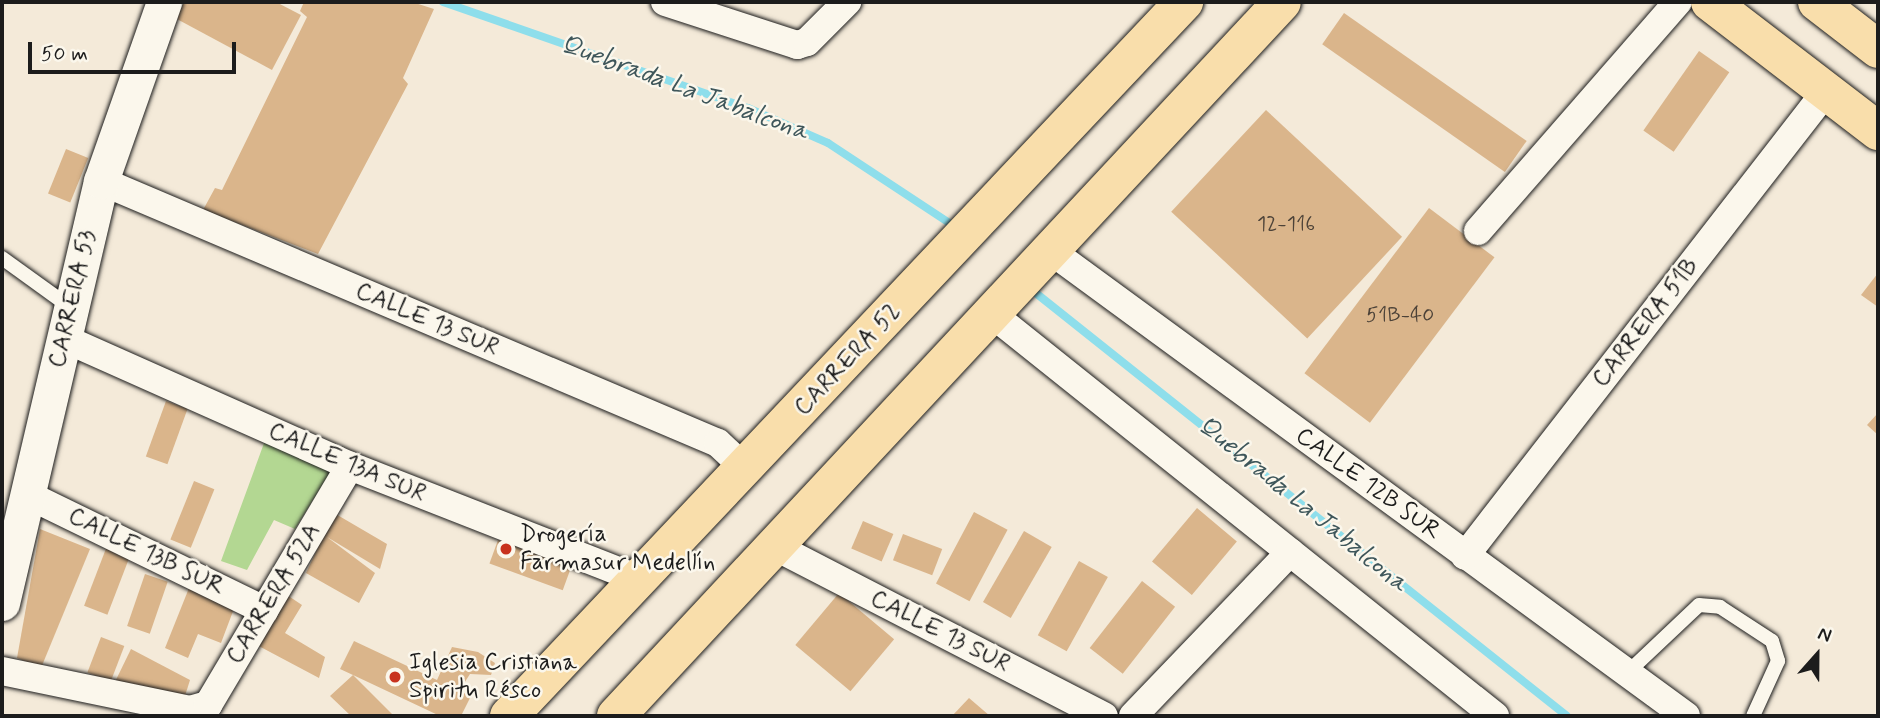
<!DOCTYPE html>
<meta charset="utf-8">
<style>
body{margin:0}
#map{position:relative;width:1880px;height:718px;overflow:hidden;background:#f4ead9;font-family:Mynerve,sans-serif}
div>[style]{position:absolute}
.green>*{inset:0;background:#b3d792}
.stream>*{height:8px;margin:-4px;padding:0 4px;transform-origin:4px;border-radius:4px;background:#8edeeb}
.building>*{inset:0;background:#dab58b;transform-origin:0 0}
.roads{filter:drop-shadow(0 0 2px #1c1c1c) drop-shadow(0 0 2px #1c1c1c)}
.service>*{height:14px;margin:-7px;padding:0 7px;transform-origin:7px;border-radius:7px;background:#fbf7ec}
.minor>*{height:28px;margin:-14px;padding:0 14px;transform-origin:14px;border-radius:14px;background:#fbf7ec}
.tertiary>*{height:35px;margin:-17.5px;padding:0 17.5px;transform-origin:17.5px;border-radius:17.5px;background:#fbf7ec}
.primary>*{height:38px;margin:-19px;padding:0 19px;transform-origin:19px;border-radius:19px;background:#f9deab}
.dots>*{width:19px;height:19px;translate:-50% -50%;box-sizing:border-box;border:4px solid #fbf7ec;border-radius:50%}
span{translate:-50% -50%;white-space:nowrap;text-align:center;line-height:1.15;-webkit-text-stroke:5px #fbf7ec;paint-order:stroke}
.number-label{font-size:21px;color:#4c4238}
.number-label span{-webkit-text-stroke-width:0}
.street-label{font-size:24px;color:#1c1c1c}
.poi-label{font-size:24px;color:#1c1c1c}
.left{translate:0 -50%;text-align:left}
.water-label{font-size:26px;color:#3e565a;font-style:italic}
.frame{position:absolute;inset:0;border:4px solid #1c1c1c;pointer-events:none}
.north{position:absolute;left:1782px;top:620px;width:70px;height:70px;-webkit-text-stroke:5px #fbf7ec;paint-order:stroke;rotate:21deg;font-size:19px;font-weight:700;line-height:28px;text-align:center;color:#1c1c1c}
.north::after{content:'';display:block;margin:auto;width:24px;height:32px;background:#1c1c1c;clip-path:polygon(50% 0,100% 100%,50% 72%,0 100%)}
.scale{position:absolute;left:28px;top:42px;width:208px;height:32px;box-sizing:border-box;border:4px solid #1c1c1c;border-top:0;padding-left:9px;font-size:21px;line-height:24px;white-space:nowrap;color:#1c1c1c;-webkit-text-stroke:5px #fbf7ec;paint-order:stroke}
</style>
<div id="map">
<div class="green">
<div style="clip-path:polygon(267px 435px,336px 463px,295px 529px,274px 520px,247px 570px,221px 561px)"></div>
</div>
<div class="stream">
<div style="left:443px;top:2px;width:323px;rotate:19.2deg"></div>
<div style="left:748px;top:108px;width:87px;rotate:23.6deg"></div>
<div style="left:828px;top:143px;width:144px;rotate:33.4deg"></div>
<div style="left:1037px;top:294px;width:677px;rotate:38.53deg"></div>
</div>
<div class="building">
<div style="clip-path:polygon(184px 2px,276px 2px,301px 15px,272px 70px,175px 18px)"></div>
<div style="clip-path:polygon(304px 2px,412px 2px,434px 9px,403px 78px,408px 84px,318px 254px,203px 210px,215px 188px,222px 190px,307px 17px,300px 11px)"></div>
<div style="left:1344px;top:13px;width:223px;height:38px;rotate:35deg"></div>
<div style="left:1699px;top:51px;width:37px;height:97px;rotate:35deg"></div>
<div style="left:1266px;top:110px;width:186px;height:139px;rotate:43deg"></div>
<div style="left:66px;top:149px;width:24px;height:48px;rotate:22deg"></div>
<div style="left:1429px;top:208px;width:82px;height:207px;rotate:37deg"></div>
<div style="clip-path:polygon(1878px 273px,1878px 307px,1861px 295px)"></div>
<div style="left:166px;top:401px;width:23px;height:59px;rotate:20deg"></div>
<div style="clip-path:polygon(1878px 413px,1878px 435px,1867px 425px)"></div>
<div style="left:194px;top:481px;width:22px;height:63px;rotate:22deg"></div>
<div style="left:1197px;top:508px;width:52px;height:70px;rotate:40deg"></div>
<div style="left:974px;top:512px;width:38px;height:81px;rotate:28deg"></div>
<div style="clip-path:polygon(334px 513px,387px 544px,380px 569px,327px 537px,375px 573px,359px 603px,306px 573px)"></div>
<div style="left:863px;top:521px;width:33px;height:30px;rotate:23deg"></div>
<div style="clip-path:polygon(40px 529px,90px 549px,41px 668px,17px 658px)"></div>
<div style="left:1024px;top:531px;width:32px;height:82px;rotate:30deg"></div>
<div style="left:903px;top:534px;width:42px;height:28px;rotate:21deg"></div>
<div style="left:498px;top:540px;width:78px;height:25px;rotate:20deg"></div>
<div style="left:107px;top:546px;width:25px;height:64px;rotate:21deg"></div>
<div style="left:1079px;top:561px;width:33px;height:85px;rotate:29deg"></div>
<div style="left:145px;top:574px;width:24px;height:55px;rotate:19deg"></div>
<div style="left:1142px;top:581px;width:42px;height:85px;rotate:38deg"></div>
<div style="clip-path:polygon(189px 588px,235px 606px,221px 643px,198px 634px,188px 658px,165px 648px)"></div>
<div style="clip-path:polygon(284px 593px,302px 605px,285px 633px,325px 657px,319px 678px,253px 643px)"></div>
<div style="left:839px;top:593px;width:72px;height:68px;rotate:40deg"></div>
<div style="left:101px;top:637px;width:25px;height:38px;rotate:21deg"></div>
<div style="clip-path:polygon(354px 641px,437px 680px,452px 647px,478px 652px,495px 663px,491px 675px,470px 674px,459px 691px,471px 696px,461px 716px,440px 716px,353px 675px,394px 716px,351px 716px,330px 696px,353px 675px,340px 669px)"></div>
<div style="clip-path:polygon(131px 649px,190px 680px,184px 699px,112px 688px)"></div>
<div style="clip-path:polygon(969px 698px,990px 716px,952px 716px)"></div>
</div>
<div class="roads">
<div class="service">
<div style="left:2px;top:258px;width:84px;rotate:35.8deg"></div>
<div style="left:1626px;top:674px;width:100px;rotate:-43.4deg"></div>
<div style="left:1699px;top:605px;width:21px;rotate:5deg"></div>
<div style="left:1720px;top:607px;width:62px;rotate:33.2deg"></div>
<div style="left:1772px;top:641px;width:21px;rotate:73deg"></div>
<div style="left:1778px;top:661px;width:60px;rotate:114.4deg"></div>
</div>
<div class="minor">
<div style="left:665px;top:2px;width:139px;rotate:18deg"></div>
<div style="left:797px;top:45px;width:10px;rotate:-17deg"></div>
<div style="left:807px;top:42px;width:57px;rotate:-45deg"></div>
<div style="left:101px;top:181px;width:670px;rotate:23.01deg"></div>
<div style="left:718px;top:443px;width:38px;rotate:43deg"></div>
<div style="left:1478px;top:231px;width:304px;rotate:-48.9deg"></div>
<div style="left:1051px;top:251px;width:787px;rotate:36.21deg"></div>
<div style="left:992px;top:314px;width:644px;rotate:38.63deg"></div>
<div style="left:63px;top:338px;width:314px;rotate:24deg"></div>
<div style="left:350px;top:466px;width:307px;rotate:21.4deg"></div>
<div style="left:28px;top:495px;width:263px;rotate:26deg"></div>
<div style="left:776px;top:547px;width:369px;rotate:27.3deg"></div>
<div style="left:1465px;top:556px;width:590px;rotate:-52.16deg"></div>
<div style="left:2px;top:671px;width:192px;rotate:11.7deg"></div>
<div style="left:190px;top:710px;width:19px;rotate:-16deg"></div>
<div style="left:208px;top:705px;width:278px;rotate:-59.3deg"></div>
<div style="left:1133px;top:716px;width:227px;rotate:-46.2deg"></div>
</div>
<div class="tertiary">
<div style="left:2px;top:603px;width:433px;rotate:-76.8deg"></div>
<div style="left:101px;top:181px;width:190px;rotate:-70.6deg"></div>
</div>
<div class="primary">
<div style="left:1710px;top:2px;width:212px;rotate:37.5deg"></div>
<div style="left:1817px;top:2px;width:77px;rotate:37.6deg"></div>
<div style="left:509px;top:716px;width:983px;rotate:-46.61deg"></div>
<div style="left:616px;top:716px;width:976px;rotate:-46.99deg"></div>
</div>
</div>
<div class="dots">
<div style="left:506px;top:549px;background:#c8321e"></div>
<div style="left:395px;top:677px;background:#c8321e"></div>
</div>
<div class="number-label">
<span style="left:1286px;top:224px">12-116</span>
<span style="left:1400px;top:315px">51B-40</span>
</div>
<div class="street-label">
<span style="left:73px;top:299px;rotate:-77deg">CARRERA 53</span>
<span style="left:427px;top:320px;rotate:23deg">CALLE 13 SUR</span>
<span style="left:1646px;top:323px;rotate:-52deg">CARRERA 51B</span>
<span style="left:848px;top:360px;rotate:-47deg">CARRERA 52</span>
<span style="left:347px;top:463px;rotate:23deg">CALLE 13A SUR</span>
<span style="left:1368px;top:484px;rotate:36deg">CALLE 12B SUR</span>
<span style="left:146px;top:552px;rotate:26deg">CALLE 13B SUR</span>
<span style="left:274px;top:594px;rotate:-59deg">CARRERA 52A</span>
<span style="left:940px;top:632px;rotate:27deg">CALLE 13 SUR</span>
</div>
<div class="poi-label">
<span class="left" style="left:520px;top:549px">Drogería<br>Farmasur Medellín</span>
<span class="left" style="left:409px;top:677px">Iglesia Cristiana<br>Spiritu Résco</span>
</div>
<div class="water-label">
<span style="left:684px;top:89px;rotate:20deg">Quebrada La Jabalcona</span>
<span style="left:1302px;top:505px;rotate:39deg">Quebrada La Jabalcona</span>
</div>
<div class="frame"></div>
<div class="north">N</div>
<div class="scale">50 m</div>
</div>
